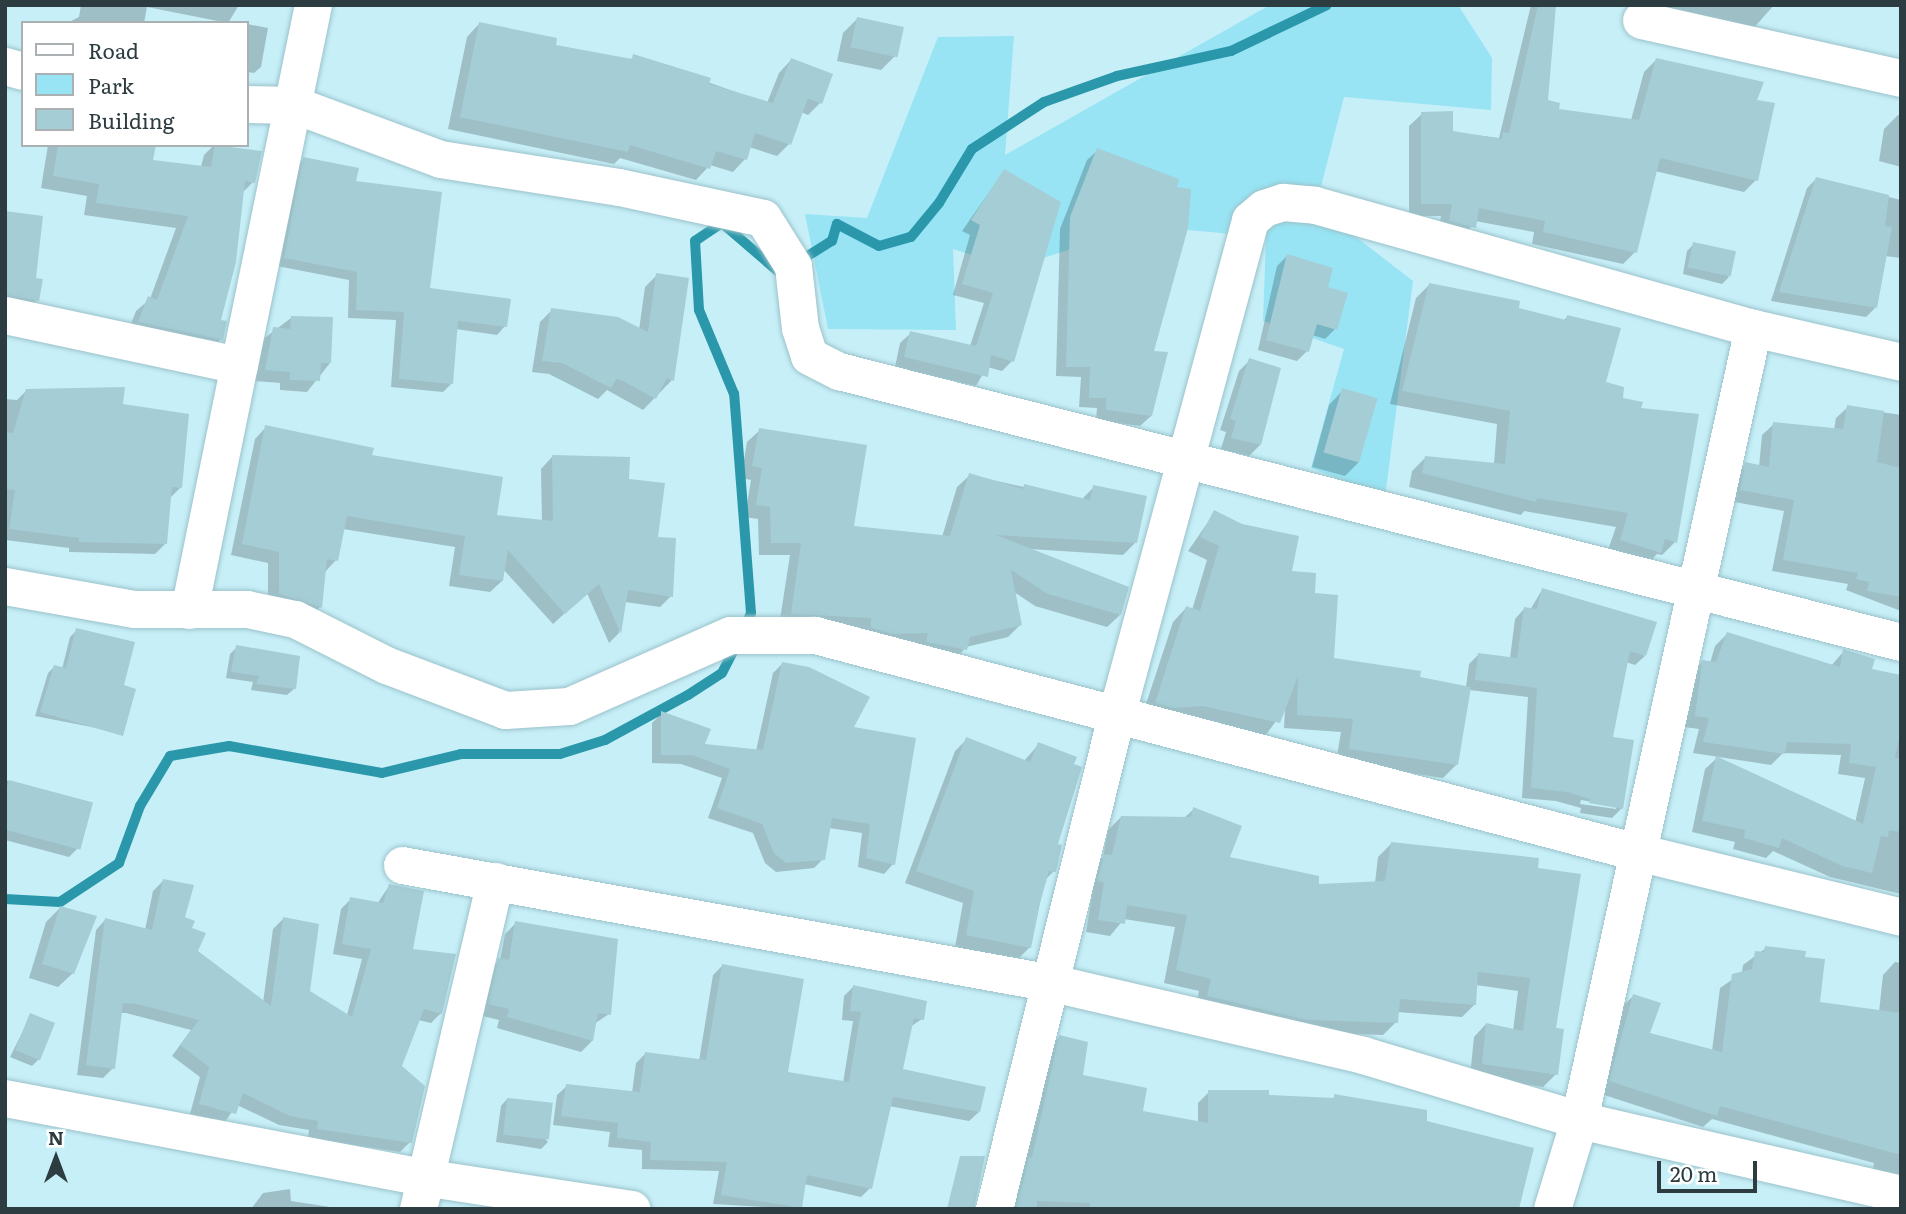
<!DOCTYPE html>
<style>
body{margin:0}
#map{position:relative;width:1906px;height:1214px;overflow:hidden;background:#c7eff8;font-family:Literata,serif}
div>[style]{position:absolute}
.green>*{inset:0;background:#98e4f4}
.shadow>*{inset:0;background:#0003}
.stream>*{height:10px;margin:-5px;padding:0 5px;transform-origin:5px;border-radius:5px;background:#2a98aa}
.building>*{inset:0;background:#a5cdd5;transform-origin:0 0}
.roads{filter:drop-shadow(0 0 2px #9bc2ca) drop-shadow(0 0 2px #9bc2ca)}
.minor>*{height:37px;margin:-18.5px;padding:0 18.5px;transform-origin:18.5px;border-radius:18.5px;background:#fff}
span{translate:-50% -50%;white-space:nowrap;text-align:center;line-height:1.15;-webkit-text-stroke:5px #fff;paint-order:stroke}
.frame{position:absolute;inset:0;border:7px solid #2c3c40;pointer-events:none}
.legend{position:absolute;left:21px;top:21px;width:228px;height:126px;box-sizing:border-box;background:#fff;border:2px solid #abb1b3;margin:0;padding:9px 12px;list-style:none;font-size:21px;color:#2c3c40}
.legend li{display:flex;align-items:center;gap:14px;height:35px}
.legend b{width:35px;border:2px solid #abb1b3}
.north{position:absolute;left:21px;top:1123px;width:70px;height:70px;-webkit-text-stroke:5px #fff;paint-order:stroke;rotate:0deg;font-size:19px;font-weight:700;line-height:28px;text-align:center;color:#2c3c40}
.north::after{content:'';display:block;margin:auto;width:24px;height:32px;background:#2c3c40;clip-path:polygon(50% 0,100% 100%,50% 72%,0 100%)}
.scale{position:absolute;left:1657px;top:1161px;width:100px;height:32px;box-sizing:border-box;border:4px solid #2c3c40;border-top:0;padding-left:9px;font-size:21px;line-height:24px;white-space:nowrap;color:#2c3c40;-webkit-text-stroke:5px #fff;paint-order:stroke}
</style>
<div id="map">
<div class="green">
<div style="clip-path:polygon(1270px 5px,1458px 5px,1492px 58px,1491px 110px,1344px 97px,1316px 206px,1413px 281px,1385px 497px,1311px 468px,1344px 349px,1263px 321px,1266px 237px,1143px 226px,1012px 268px,953px 249px,956px 330px,828px 329px,805px 214px,867px 218px,938px 37px,1014px 36px,1005px 155px)"></div>
</div>
<div class="shadow">
<div style="clip-path:polygon(81px 5px,239px 5px,228px 23px,147px 7px,144px 23px,67px 23px,79px 17px)"></div>
<div style="clip-path:polygon(1531px 5px,1554px 5px,1546px 102px,1551px 135px,1631px 120px,1644px 72px,1656px 60px,1754px 101px,1756px 180px,1744px 192px,1655px 171px,1635px 252px,1623px 264px,1532px 244px,1534px 232px,1475px 221px,1462px 240px,1438px 233px,1441px 216px,1409px 216px,1409px 126px,1422px 114px,1452px 132px,1499px 138px)"></div>
<div style="clip-path:polygon(1662px 5px,1774px 5px,1752px 30px,1661px 12px)"></div>
<div style="clip-path:polygon(857px 19px,895px 56px,881px 70px,837px 61px,843px 33px)"></div>
<div style="clip-path:polygon(247px 24px,268px 28px,261px 67px,254px 73px,247px 72px)"></div>
<div style="clip-path:polygon(479px 24px,554px 46px,629px 61px,634px 56px,767px 103px,779px 73px,791px 60px,820px 103px,808px 115px,801px 112px,789px 144px,777px 156px,749px 147px,745px 159px,733px 172px,710px 165px,696px 180px,620px 158px,614px 164px,448px 129px,467px 37px)"></div>
<div style="clip-path:polygon(1898px 115px,1901px 116px,1901px 167px,1879px 161px,1884px 129px)"></div>
<div style="clip-path:polygon(48px 145px,154px 145px,151px 162px,201px 167px,204px 155px,214px 145px,260px 152px,253px 182px,242px 193px,219px 322px,221px 339px,208px 352px,127px 334px,136px 311px,150px 299px,176px 228px,84px 215px,87px 196px,41px 188px)"></div>
<div style="clip-path:polygon(1098px 150px,1152px 352px,1151px 416px,1140px 426px,1096px 420px,1097px 408px,1079px 407px,1081px 377px,1056px 376px,1060px 229px,1087px 160px)"></div>
<div style="clip-path:polygon(304px 159px,354px 182px,428px 289px,505px 326px,497px 335px,456px 329px,452px 383px,443px 392px,391px 387px,396px 320px,348px 318px,349px 280px,277px 266px,295px 168px)"></div>
<div style="clip-path:polygon(1004px 171px,1012px 361px,1002px 371px,987px 367px,976px 386px,895px 367px,900px 343px,911px 333px,970px 346px,984px 303px,953px 295px,970px 235px,962px 231px)"></div>
<div style="clip-path:polygon(1816px 179px,1901px 200px,1901px 258px,1885px 256px,1875px 308px,1866px 317px,1771px 301px,1807px 188px)"></div>
<div style="clip-path:polygon(5px 213px,34px 279px,37px 300px,25px 312px,5px 308px)"></div>
<div style="clip-path:polygon(1694px 244px,1729px 277px,1722px 284px,1683px 274px,1687px 251px)"></div>
<div style="clip-path:polygon(1287px 256px,1326px 288px,1335px 329px,1325px 339px,1312px 335px,1307px 351px,1297px 361px,1258px 350px,1277px 266px)"></div>
<div style="clip-path:polygon(657px 275px,672px 380px,643px 410px,607px 390px,598px 399px,549px 374px,532px 372px,540px 322px,552px 310px,639px 330px,645px 287px)"></div>
<div style="clip-path:polygon(1429px 285px,1563px 321px,1568px 316px,1604px 384px,1639px 410px,1675px 542px,1662px 555px,1657px 554px,1645px 566px,1607px 553px,1616px 527px,1524px 511px,1521px 515px,1409px 487px,1412px 471px,1426px 457px,1494px 464px,1497px 424px,1390px 404px,1416px 298px)"></div>
<div style="clip-path:polygon(291px 318px,330px 363px,307px 392px,280px 390px,280px 383px,255px 381px,262px 340px)"></div>
<div style="clip-path:polygon(1250px 360px,1260px 445px,1249px 456px,1221px 449px,1226px 432px,1220px 430px,1239px 371px)"></div>
<div style="clip-path:polygon(1343px 390px,1359px 462px,1345px 476px,1312px 467px,1329px 405px)"></div>
<div style="clip-path:polygon(26px 391px,122px 406px,181px 487px,169px 499px,166px 543px,155px 554px,69px 552px,69px 548px,5px 540px,5px 399px,17px 400px)"></div>
<div style="clip-path:polygon(1848px 407px,1901px 415px,1901px 611px,1846px 590px,1848px 584px,1772px 571px,1784px 511px,1729px 501px,1734px 476px,1746px 464px,1759px 467px,1762px 435px,1774px 424px,1834px 430px,1836px 418px)"></div>
<div style="clip-path:polygon(266px 427px,370px 457px,495px 516px,542px 522px,541px 469px,552px 457px,627px 480px,656px 539px,671px 596px,660px 607px,625px 602px,619px 633px,609px 643px,587px 593px,553px 624px,503px 569px,502px 581px,490px 592px,449px 586px,455px 547px,343px 529px,336px 560px,325px 572px,320px 607px,309px 619px,268px 606px,268px 563px,231px 555px,255px 439px)"></div>
<div style="clip-path:polygon(760px 430px,852px 528px,942px 537px,957px 487px,970px 475px,1081px 500px,1094px 487px,1136px 542px,1123px 555px,1030px 549px,1120px 615px,1107px 627px,1035px 606px,1014px 592px,1020px 625px,1008px 637px,966px 647px,953px 662px,779px 626px,790px 555px,759px 555px,758px 519px,745px 517px,751px 480px,741px 478px,747px 442px)"></div>
<div style="clip-path:polygon(evenodd,1215px 512px,1313px 595px,1332px 659px,1466px 687px,1469px 664px,1479px 654px,1510px 658px,1515px 619px,1524px 609px,1530px 610px,1542px 590px,1645px 656px,1635px 665px,1626px 662px,1611px 738px,1622px 808px,1612px 818px,1580px 813px,1581px 808px,1556px 801px,1522px 798px,1528px 697px,1469px 690px,1457px 764px,1443px 778px,1336px 762px,1341px 732px,1284px 728px,1285px 709px,1265px 736px,1142px 716px,1173px 622px,1186px 608px,1192px 610px,1207px 560px,1188px 551px,1215px 512px,1581px 800px,1616px 806px,1616px 809px,1580px 804px,1581px 800px)"></div>
<div style="clip-path:polygon(77px 630px,122px 687px,117px 732px,35px 716px,48px 673px,54px 667px,62px 669px,70px 637px)"></div>
<div style="clip-path:polygon(1727px 634px,1831px 666px,1844px 651px,1869px 670px,1901px 677px,1901px 894px,1830px 877px,1773px 851px,1766px 858px,1733px 849px,1735px 842px,1692px 832px,1705px 769px,1717px 758px,1855px 823px,1865px 778px,1838px 774px,1841px 755px,1783px 753px,1771px 765px,1693px 753px,1699px 729px,1684px 727px,1691px 674px,1702px 662px,1710px 663px,1715px 646px)"></div>
<div style="clip-path:polygon(237px 647px,294px 689px,287px 695px,251px 690px,253px 682px,226px 678px,230px 654px)"></div>
<div style="clip-path:polygon(782px 664px,852px 729px,893px 864px,884px 874px,858px 867px,862px 833px,829px 828px,823px 859px,814px 868px,776px 872px,765px 863px,753px 833px,708px 818px,722px 778px,681px 764px,652px 763px,652px 723px,662px 713px,703px 745px,756px 751px,773px 673px)"></div>
<div style="clip-path:polygon(967px 739px,1024px 761px,1038px 745px,1056px 845px,1054px 871px,1045px 880px,1030px 947px,1018px 959px,955px 947px,963px 903px,905px 883px,955px 751px)"></div>
<div style="clip-path:polygon(5px 780px,91px 804px,78px 848px,69px 857px,5px 840px)"></div>
<div style="clip-path:polygon(1194px 809px,1228px 858px,1317px 886px,1375px 883px,1378px 857px,1391px 844px,1537px 860px,1556px 1074px,1543px 1087px,1470px 1076px,1474px 1037px,1486px 1024px,1513px 1031px,1518px 991px,1476px 985px,1475px 1004px,1462px 1017px,1397px 1012px,1396px 1022px,1383px 1035px,1293px 1032px,1195px 1008px,1199px 991px,1164px 983px,1175px 927px,1124px 919px,1110px 936px,1086px 932px,1092px 895px,1085px 893px,1091px 868px,1103px 857px,1108px 830px,1121px 817px,1184px 818px)"></div>
<div style="clip-path:polygon(163px 881px,190px 929px,195px 952px,263px 1003px,273px 929px,283px 919px,308px 991px,347px 1015px,362px 959px,333px 954px,341px 909px,351px 899px,377px 904px,389px 886px,411px 951px,441px 1013px,431px 1023px,418px 1020px,399px 1066px,410px 1142px,400px 1152px,308px 1138px,309px 1130px,279px 1125px,237px 1105px,224px 1123px,190px 1114px,200px 1077px,172px 1056px,191px 1030px,126px 1013px,120px 1013px,113px 1068px,103px 1078px,77px 1075px,96px 930px,105px 920px,145px 930px,153px 891px)"></div>
<div style="clip-path:polygon(60px 908px,73px 973px,58px 987px,29px 978px,46px 922px)"></div>
<div style="clip-path:polygon(516px 923px,609px 1014px,594px 1024px,592px 1041px,581px 1052px,497px 1028px,499px 1020px,478px 1015px,488px 971px,500px 960px,505px 934px)"></div>
<div style="clip-path:polygon(1766px 948px,1803px 958px,1818px 1004px,1879px 1012px,1883px 975px,1895px 962px,1901px 963px,1901px 1186px,1871px 1180px,1874px 1163px,1712px 1119px,1703px 1127px,1598px 1093px,1621px 1008px,1633px 996px,1648px 1034px,1712px 1051px,1720px 988px,1742px 973px,1743px 965px)"></div>
<div style="clip-path:polygon(722px 966px,786px 1074px,843px 1083px,853px 1021px,842px 1020px,844px 996px,853px 987px,922px 1019px,910px 1027px,901px 1070px,979px 1112px,969px 1121px,889px 1106px,870px 1188px,861px 1197px,804px 1184px,800px 1209px,713px 1204px,719px 1171px,642px 1169px,642px 1150px,608px 1147px,610px 1132px,553px 1125px,557px 1095px,567px 1086px,632px 1093px,636px 1063px,645px 1054px,699px 1061px,713px 975px)"></div>
<div style="clip-path:polygon(31px 1015px,39px 1059px,32px 1066px,10px 1057px)"></div>
<div style="clip-path:polygon(1059px 1037px,1081px 1077px,1141px 1112px,1198px 1123px,1198px 1103px,1209px 1092px,1331px 1100px,1335px 1096px,1425px 1122px,1517px 1209px,1008px 1209px,1048px 1048px)"></div>
<div style="clip-path:polygon(507px 1099px,548px 1142px,541px 1149px,496px 1142px,501px 1106px)"></div>
<div style="clip-path:polygon(290px 1189px,291px 1201px,343px 1209px,251px 1209px,263px 1193px)"></div>
</div>
<div class="stream">
<div style="left:798px;top:262px;width:40px;rotate:-32deg"></div>
<div style="left:832px;top:241px;width:18px;rotate:-74deg"></div>
<div style="left:837px;top:224px;width:47px;rotate:27.6deg"></div>
<div style="left:879px;top:246px;width:33px;rotate:-16deg"></div>
<div style="left:911px;top:237px;width:44px;rotate:-50.5deg"></div>
<div style="left:939px;top:203px;width:63px;rotate:-58.6deg"></div>
<div style="left:972px;top:149px;width:86px;rotate:-33.1deg"></div>
<div style="left:1044px;top:102px;width:77px;rotate:-19.6deg"></div>
<div style="left:1117px;top:76px;width:117px;rotate:-12.4deg"></div>
<div style="left:1231px;top:51px;width:106px;rotate:-25.6deg"></div>
<div style="left:745px;top:626px;width:14px;rotate:-65deg"></div>
<div style="left:751px;top:613px;width:220px;rotate:-94.4deg"></div>
<div style="left:734px;top:394px;width:91px;rotate:-112.6deg"></div>
<div style="left:699px;top:310px;width:69px;rotate:-93.3deg"></div>
<div style="left:695px;top:241px;width:32px;rotate:-34deg"></div>
<div style="left:722px;top:223px;width:77px;rotate:40.8deg"></div>
<div style="left:5px;top:899px;width:55px;rotate:3.1deg"></div>
<div style="left:60px;top:902px;width:71px;rotate:-33.5deg"></div>
<div style="left:119px;top:863px;width:61px;rotate:-69.8deg"></div>
<div style="left:140px;top:806px;width:58px;rotate:-59deg"></div>
<div style="left:170px;top:756px;width:60px;rotate:-9.6deg"></div>
<div style="left:229px;top:746px;width:155px;rotate:10deg"></div>
<div style="left:382px;top:773px;width:81px;rotate:-13.5deg"></div>
<div style="left:461px;top:754px;width:99px"></div>
<div style="left:560px;top:754px;width:47px;rotate:-17.3deg"></div>
<div style="left:605px;top:740px;width:94px;rotate:-28.5deg"></div>
<div style="left:688px;top:695px;width:40px;rotate:-32.9deg"></div>
<div style="left:722px;top:673px;width:34px;rotate:-63deg"></div>
</div>
<div class="building">
<div style="clip-path:polygon(1538px 5px,1556px 5px,1548px 100px,1560px 103px,1559px 109px,1639px 120px,1656px 58px,1764px 82px,1757px 100px,1775px 103px,1758px 181px,1660px 158px,1637px 253px,1543px 232px,1545px 221px,1479px 208px,1476px 228px,1449px 221px,1452px 204px,1421px 204px,1421px 112px,1453px 111px,1453px 131px,1502px 139px,1503px 132px,1509px 133px)"></div>
<div style="left:857px;top:17px;width:48px;height:31px;rotate:12deg"></div>
<div style="clip-path:polygon(479px 22px,557px 38px,556px 45px,632px 59px,633px 54px,711px 78px,709px 84px,773px 103px,791px 58px,833px 74px,822px 104px,808px 98px,791px 145px,755px 133px,747px 160px,716px 151px,710px 169px,630px 145px,628px 152px,460px 117px)"></div>
<div style="clip-path:polygon(58px 145px,156px 145px,153px 160px,211px 167px,215px 145px,262px 151px,255px 183px,245px 181px,236px 262px,221px 320px,227px 321px,223px 340px,138px 322px,148px 296px,157px 300px,188px 216px,96px 203px,99px 184px,53px 176px)"></div>
<div style="clip-path:polygon(1097px 148px,1179px 179px,1177px 187px,1191px 189px,1188px 228px,1154px 351px,1168px 352px,1152px 416px,1106px 410px,1106px 398px,1089px 398px,1090px 367px,1066px 367px,1070px 217px)"></div>
<div style="clip-path:polygon(303px 157px,359px 168px,356px 181px,442px 192px,430px 288px,511px 299px,507px 327px,458px 321px,453px 384px,399px 379px,404px 312px,356px 310px,357px 272px,284px 258px)"></div>
<div style="clip-path:polygon(1004px 169px,1061px 202px,1014px 362px,991px 355px,988px 377px,904px 357px,910px 331px,976px 346px,993px 293px,962px 284px,980px 225px,971px 220px)"></div>
<div style="clip-path:polygon(1816px 177px,1889px 195px,1885px 226px,1892px 227px,1877px 308px,1779px 292px)"></div>
<div style="clip-path:polygon(5px 211px,43px 216px,36px 278px,43px 279px,39px 301px,5px 295px)"></div>
<div style="left:1693px;top:242px;width:44px;height:26px;rotate:12deg"></div>
<div style="clip-path:polygon(1287px 254px,1333px 268px,1328px 287px,1348px 293px,1337px 330px,1317px 324px,1309px 352px,1266px 340px)"></div>
<div style="clip-path:polygon(656px 273px,689px 278px,674px 381px,667px 378px,656px 399px,617px 378px,611px 388px,562px 363px,542px 361px,551px 308px,618px 317px,648px 332px)"></div>
<div style="clip-path:polygon(1429px 283px,1520px 301px,1519px 308px,1566px 320px,1567px 315px,1621px 328px,1606px 382px,1624px 387px,1623px 398px,1643px 402px,1641px 408px,1699px 414px,1677px 543px,1665px 539px,1661px 553px,1620px 540px,1628px 513px,1537px 498px,1536px 502px,1422px 473px,1425px 456px,1505px 464px,1510px 411px,1402px 391px)"></div>
<div style="clip-path:polygon(291px 316px,333px 317px,331px 363px,321px 363px,320px 381px,290px 380px,290px 372px,265px 370px,273px 327px,290px 329px)"></div>
<div style="clip-path:polygon(1249px 358px,1281px 368px,1261px 445px,1231px 438px,1236px 421px,1230px 419px)"></div>
<div style="clip-path:polygon(125px 387px,123px 404px,189px 414px,182px 488px,172px 487px,167px 544px,79px 542px,79px 538px,9px 529px,15px 490px,5px 489px,5px 432px,13px 433px,26px 389px)"></div>
<div style="left:1342px;top:388px;width:37px;height:67px;rotate:16deg"></div>
<div style="clip-path:polygon(1847px 405px,1884px 411px,1877px 462px,1901px 468px,1901px 597px,1867px 591px,1869px 582px,1856px 579px,1858px 573px,1783px 560px,1794px 500px,1740px 490px,1745px 462px,1769px 467px,1773px 422px,1843px 429px)"></div>
<div style="clip-path:polygon(265px 425px,374px 448px,372px 455px,503px 477px,497px 515px,553px 521px,552px 455px,630px 457px,629px 479px,665px 483px,658px 537px,676px 538px,673px 597px,628px 590px,621px 634px,599px 584px,565px 614px,508px 550px,503px 581px,459px 575px,465px 536px,347px 516px,338px 561px,327px 559px,322px 608px,279px 594px,279px 552px,242px 544px)"></div>
<div style="clip-path:polygon(759px 428px,867px 445px,854px 526px,950px 536px,969px 473px,1023px 489px,1024px 484px,1090px 500px,1093px 485px,1147px 496px,1137px 543px,996px 535px,1129px 587px,1121px 615px,1048px 594px,1011px 570px,1022px 625px,970px 637px,967px 650px,926px 642px,928px 633px,893px 634px,871px 628px,871px 618px,791px 614px,801px 543px,771px 543px,770px 507px,756px 505px,762px 468px,752px 466px)"></div>
<div style="clip-path:polygon(1214px 510px,1242px 524px,1299px 536px,1292px 571px,1316px 573px,1315px 593px,1338px 595px,1334px 658px,1421px 671px,1420px 677px,1471px 687px,1458px 765px,1349px 749px,1353px 719px,1297px 715px,1298px 676px,1280px 723px,1203px 706px,1173px 708px,1155px 703px,1186px 606px,1200px 611px,1219px 546px,1200px 537px)"></div>
<div style="clip-path:polygon(1542px 588px,1657px 622px,1646px 656px,1630px 651px,1613px 737px,1634px 740px,1623px 809px,1589px 803px,1590px 799px,1567px 792px,1531px 788px,1537px 688px,1475px 680px,1478px 653px,1517px 658px,1524px 607px,1537px 609px)"></div>
<div style="clip-path:polygon(76px 628px,135px 642px,124px 685px,136px 689px,123px 736px,40px 712px,54px 665px,66px 668px)"></div>
<div style="clip-path:polygon(1727px 632px,1840px 667px,1843px 649px,1875px 659px,1872px 669px,1901px 675px,1901px 729px,1895px 758px,1901px 759px,1901px 832px,1889px 830px,1888px 837px,1881px 836px,1872px 873px,1842px 866px,1782px 838px,1779px 848px,1744px 838px,1745px 830px,1702px 821px,1716px 756px,1863px 824px,1876px 767px,1849px 763px,1851px 744px,1787px 742px,1785px 754px,1703px 742px,1709px 718px,1695px 716px,1702px 660px,1716px 662px)"></div>
<div style="clip-path:polygon(236px 645px,300px 656px,296px 689px,256px 684px,259px 676px,231px 672px)"></div>
<div style="clip-path:polygon(782px 662px,809px 667px,870px 697px,854px 727px,916px 738px,895px 865px,866px 858px,870px 824px,832px 818px,825px 860px,786px 863px,774px 853px,762px 824px,717px 808px,730px 769px,692px 755px,661px 755px,661px 711px,711px 729px,705px 744px,763px 750px)"></div>
<div style="clip-path:polygon(966px 737px,1030px 762px,1038px 742px,1077px 757px,1074px 764px,1082px 767px,1058px 844px,1062px 845px,1056px 872px,1049px 871px,1040px 903px,1031px 948px,966px 935px,974px 891px,916px 871px)"></div>
<div style="left:9px;top:780px;width:87px;height:49px;rotate:15deg"></div>
<div style="clip-path:polygon(1193px 807px,1242px 826px,1230px 857px,1319px 876px,1319px 884px,1385px 881px,1391px 842px,1539px 858px,1538px 868px,1581px 874px,1556px 1028px,1564px 1029px,1558px 1075px,1482px 1064px,1486px 1023px,1523px 1031px,1530px 978px,1478px 972px,1476px 1005px,1400px 999px,1398px 1023px,1306px 1020px,1207px 996px,1211px 979px,1176px 970px,1187px 915px,1127px 905px,1125px 924px,1098px 920px,1104px 882px,1097px 881px,1104px 854px,1112px 855px,1121px 816px,1191px 817px)"></div>
<div style="clip-path:polygon(163px 879px,194px 885px,185px 917px,195px 921px,192px 928px,206px 933px,198px 951px,271px 1006px,283px 917px,319px 924px,310px 991px,352px 1017px,371px 949px,342px 944px,350px 897px,383px 903px,389px 884px,424px 891px,413px 949px,456px 954px,442px 1014px,424px 1009px,402px 1066px,425px 1086px,412px 1143px,317px 1129px,318px 1121px,290px 1116px,243px 1093px,236px 1114px,199px 1104px,209px 1067px,180px 1045px,199px 1020px,137px 1004px,123px 1003px,115px 1069px,86px 1065px,105px 918px,152px 930px)"></div>
<div style="clip-path:polygon(60px 906px,97px 916px,74px 974px,42px 964px)"></div>
<div style="clip-path:polygon(515px 921px,618px 939px,611px 1015px,598px 1013px,593px 1041px,507px 1017px,509px 1009px,488px 1004px,498px 958px,509px 960px)"></div>
<div style="clip-path:polygon(1765px 946px,1806px 951px,1805px 957px,1825px 959px,1820px 1002px,1901px 1013px,1901px 1155px,1720px 1106px,1717px 1116px,1609px 1081px,1633px 994px,1661px 1003px,1650px 1033px,1722px 1052px,1732px 974px,1752px 969px,1755px 951px,1764px 952px)"></div>
<div style="clip-path:polygon(722px 964px,804px 979px,788px 1072px,849px 1082px,861px 1012px,850px 1011px,853px 985px,927px 1001px,924px 1020px,914px 1018px,903px 1069px,986px 1087px,980px 1112px,893px 1097px,872px 1189px,807px 1175px,802px 1208px,721px 1195px,727px 1162px,650px 1160px,651px 1142px,617px 1138px,618px 1123px,561px 1116px,566px 1084px,640px 1092px,645px 1052px,706px 1060px)"></div>
<div style="left:30px;top:1013px;width:27px;height:40px;rotate:22deg"></div>
<div style="clip-path:polygon(1059px 1035px,1088px 1042px,1083px 1075px,1147px 1088px,1143px 1111px,1208px 1123px,1208px 1090px,1269px 1090px,1269px 1095px,1334px 1098px,1334px 1094px,1427px 1110px,1427px 1121px,1534px 1148px,1519px 1209px,1090px 1209px,1090px 1203px,1037px 1201px,1037px 1209px,1016px 1209px,1029px 1157px,1032px 1157px)"></div>
<div style="left:507px;top:1098px;width:46px;height:37px;rotate:6deg"></div>
<div style="clip-path:polygon(960px 1156px,985px 1156px,974px 1209px,947px 1209px)"></div>
</div>
<div class="roads">
<div class="minor">
<div style="left:1641px;top:20px;width:266px;rotate:12.6deg"></div>
<div style="left:5px;top:66px;width:19px;rotate:16deg"></div>
<div style="left:247px;top:104px;width:48px;rotate:1.2deg"></div>
<div style="left:295px;top:105px;width:155px;rotate:20.4deg"></div>
<div style="left:440px;top:159px;width:181px;rotate:8.9deg"></div>
<div style="left:619px;top:187px;width:147px;rotate:12.1deg"></div>
<div style="left:763px;top:218px;width:57px;rotate:58deg"></div>
<div style="left:793px;top:266px;width:62px;rotate:83.6deg"></div>
<div style="left:800px;top:328px;width:29px;rotate:72deg"></div>
<div style="left:809px;top:356px;width:34px;rotate:27deg"></div>
<div style="left:839px;top:371px;width:1096px;rotate:14.32deg"></div>
<div style="left:5px;top:315px;width:239px;rotate:12.1deg"></div>
<div style="left:239px;top:365px;width:368px;rotate:-78.4deg"></div>
<div style="left:5px;top:586px;width:131px;rotate:10.1deg"></div>
<div style="left:134px;top:609px;width:113px"></div>
<div style="left:247px;top:609px;width:49px;rotate:11.8deg"></div>
<div style="left:295px;top:619px;width:102px;rotate:26.8deg"></div>
<div style="left:386px;top:665px;width:127px;rotate:20.7deg"></div>
<div style="left:505px;top:710px;width:64px;rotate:-3.6deg"></div>
<div style="left:569px;top:706px;width:176px;rotate:-23.8deg"></div>
<div style="left:730px;top:635px;width:85px"></div>
<div style="left:815px;top:635px;width:850px;rotate:14.79deg"></div>
<div style="left:1637px;top:852px;width:272px;rotate:13.8deg"></div>
<div style="left:189px;top:610px;width:250px;rotate:-78.5deg"></div>
<div style="left:402px;top:865px;width:661px;rotate:10.29deg"></div>
<div style="left:1052px;top:983px;width:319px;rotate:13deg"></div>
<div style="left:1363px;top:1055px;width:226px;rotate:16.7deg"></div>
<div style="left:1579px;top:1120px;width:330px;rotate:12.9deg"></div>
<div style="left:5px;top:1098px;width:425px;rotate:10.7deg"></div>
<div style="left:423px;top:1177px;width:211px;rotate:8.7deg"></div>
<div style="left:418px;top:1209px;width:337px;rotate:-76.8deg"></div>
<div style="left:994px;top:1209px;width:508px;rotate:-76.1deg"></div>
<div style="left:1116px;top:716px;width:514px;rotate:-74.88deg"></div>
<div style="left:1250px;top:220px;width:18px;rotate:-41deg"></div>
<div style="left:1264px;top:208px;width:20px;rotate:-18deg"></div>
<div style="left:1283px;top:202px;width:32px;rotate:5deg"></div>
<div style="left:1315px;top:205px;width:455px;rotate:15.7deg"></div>
<div style="left:1753px;top:328px;width:152px;rotate:12.9deg"></div>
<div style="left:1552px;top:1209px;width:93px;rotate:-73.1deg"></div>
<div style="left:1579px;top:1120px;width:811px;rotate:-77.61deg"></div>
</div>
</div>
<div class="frame"></div>
<ul class="legend">
<li><b style="height:9px;background:#fff"></b>Road</li>
<li><b style="height:19px;background:#98e4f4"></b>Park</li>
<li><b style="height:19px;background:#a5cdd5"></b>Building</li>
</ul>
<div class="north">N</div>
<div class="scale">20 m</div>
</div>
